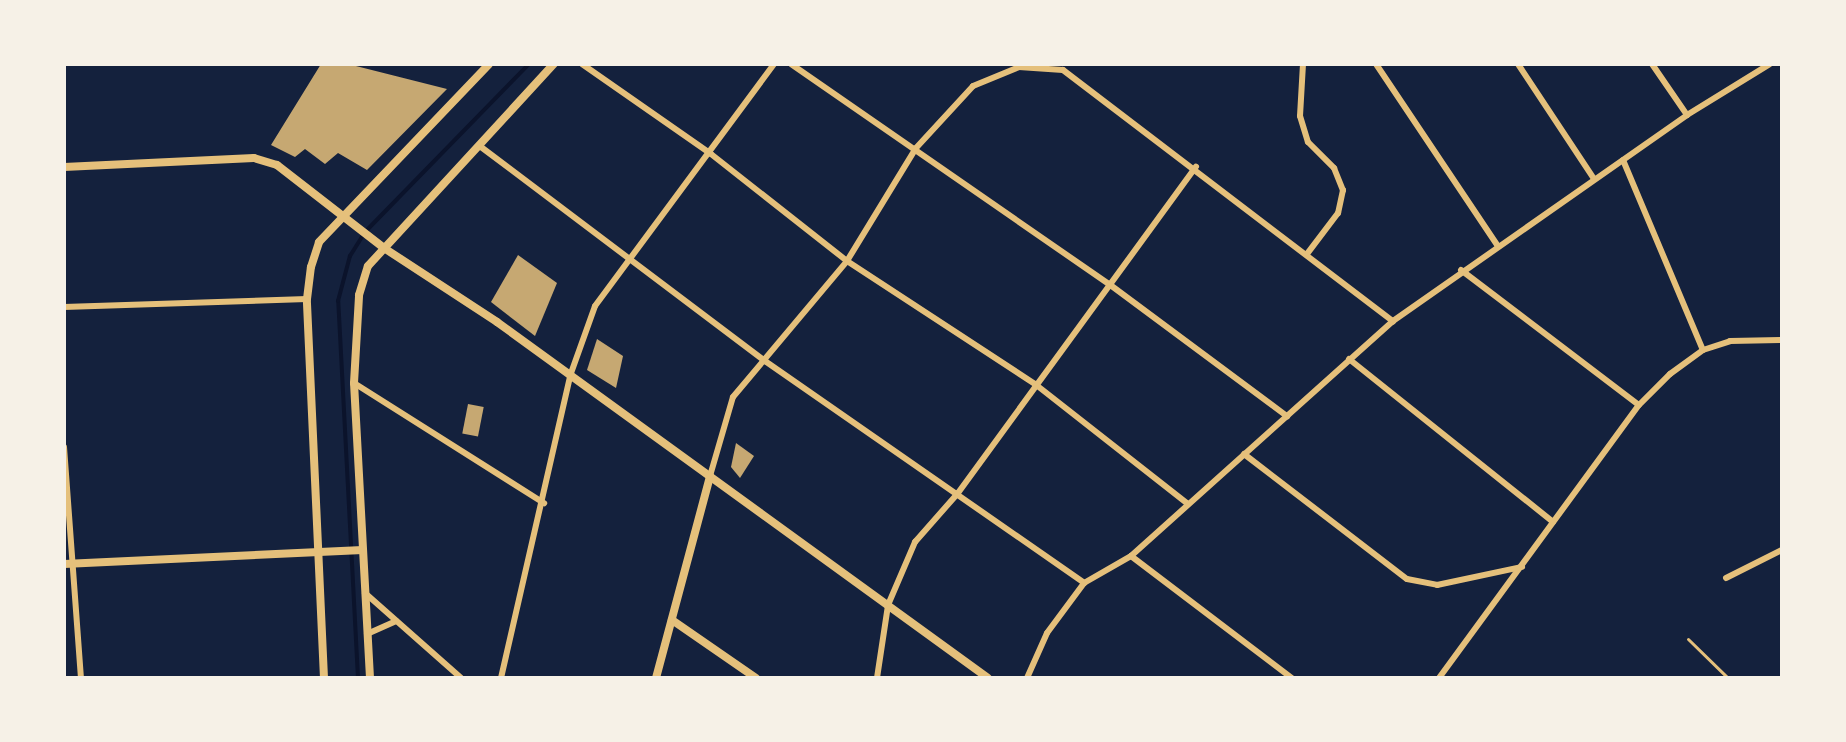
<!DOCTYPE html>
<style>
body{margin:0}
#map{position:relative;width:1846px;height:742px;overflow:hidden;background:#14213d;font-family:"Noto Sans",sans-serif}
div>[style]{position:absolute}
.stream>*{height:4px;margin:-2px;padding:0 2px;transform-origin:2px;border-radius:2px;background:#0b132b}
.building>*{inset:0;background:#c6a872;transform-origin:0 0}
.service>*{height:3px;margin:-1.5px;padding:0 1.5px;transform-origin:1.5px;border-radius:1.5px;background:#e5c07b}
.minor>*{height:6px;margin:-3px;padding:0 3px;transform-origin:3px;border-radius:3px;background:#e5c07b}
.tertiary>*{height:8px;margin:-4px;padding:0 4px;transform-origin:4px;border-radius:4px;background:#e5c07b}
span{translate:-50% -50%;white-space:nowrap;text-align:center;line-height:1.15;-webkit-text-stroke:8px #f6f1e7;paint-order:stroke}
.frame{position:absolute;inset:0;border:66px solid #f6f1e7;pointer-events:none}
</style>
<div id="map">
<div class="stream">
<div style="left:358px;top:678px;width:378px;rotate:-93deg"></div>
<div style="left:338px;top:301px;width:47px;rotate:-75.1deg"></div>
<div style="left:350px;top:256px;width:28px;rotate:-58deg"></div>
<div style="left:365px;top:232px;width:235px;rotate:-45.7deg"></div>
</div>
<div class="building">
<div style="clip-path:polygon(321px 64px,348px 64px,447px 89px,367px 170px,338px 153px,325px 164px,305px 149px,295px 157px,271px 145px)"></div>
<div style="clip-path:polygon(518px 255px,557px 283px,535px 336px,491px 302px)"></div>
<div style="clip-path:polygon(597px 339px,623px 356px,616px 388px,587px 370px)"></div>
<div style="left:468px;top:404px;width:16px;height:30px;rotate:11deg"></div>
<div style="clip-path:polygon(736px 443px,754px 456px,740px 478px,731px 467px)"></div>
</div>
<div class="service">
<div style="left:1688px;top:639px;width:56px;rotate:44.3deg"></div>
</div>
<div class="minor">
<div style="left:582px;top:64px;width:157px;rotate:34.9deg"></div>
<div style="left:711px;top:154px;width:173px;rotate:38.2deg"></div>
<div style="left:847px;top:261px;width:225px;rotate:33.2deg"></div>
<div style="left:1035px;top:384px;width:193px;rotate:38.1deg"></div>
<div style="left:791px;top:64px;width:387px;rotate:34.7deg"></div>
<div style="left:1109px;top:284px;width:222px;rotate:36.6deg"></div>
<div style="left:1303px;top:64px;width:52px;rotate:93.3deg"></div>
<div style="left:1300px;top:116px;width:27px;rotate:73deg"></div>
<div style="left:1308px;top:142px;width:37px;rotate:45deg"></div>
<div style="left:1334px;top:168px;width:24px;rotate:68deg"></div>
<div style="left:1343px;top:190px;width:24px;rotate:102deg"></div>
<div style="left:1338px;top:213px;width:51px;rotate:127.1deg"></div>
<div style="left:1376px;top:64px;width:219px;rotate:56.2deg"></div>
<div style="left:1518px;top:64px;width:138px;rotate:56.5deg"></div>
<div style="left:1652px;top:64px;width:62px;rotate:55.5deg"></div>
<div style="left:481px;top:147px;width:356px;rotate:37deg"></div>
<div style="left:765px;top:361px;width:389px;rotate:34.8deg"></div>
<div style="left:1623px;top:160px;width:206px;rotate:67.2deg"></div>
<div style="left:1461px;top:270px;width:223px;rotate:37.2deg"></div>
<div style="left:64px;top:307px;width:243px;rotate:-1.9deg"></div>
<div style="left:1349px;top:359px;width:261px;rotate:38.6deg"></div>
<div style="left:354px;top:383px;width:225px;rotate:32.3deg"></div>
<div style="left:64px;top:447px;width:232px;rotate:85.8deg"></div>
<div style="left:1244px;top:454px;width:205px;rotate:37.5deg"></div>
<div style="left:1407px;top:579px;width:31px;rotate:11deg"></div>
<div style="left:1437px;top:585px;width:87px;rotate:-12deg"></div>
<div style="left:710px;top:476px;width:82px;rotate:-73.8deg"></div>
<div style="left:733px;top:397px;width:177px;rotate:-50deg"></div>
<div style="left:847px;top:261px;width:132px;rotate:-58.6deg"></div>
<div style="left:916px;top:148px;width:84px;rotate:-47.4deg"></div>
<div style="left:973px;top:86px;width:50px;rotate:-22.4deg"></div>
<div style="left:1019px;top:67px;width:44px;rotate:3.9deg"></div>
<div style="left:1063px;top:70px;width:415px;rotate:37.3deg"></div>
<div style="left:1131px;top:556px;width:202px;rotate:37.2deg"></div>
<div style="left:1726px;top:578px;width:63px;rotate:-26.6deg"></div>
<div style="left:365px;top:593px;width:128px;rotate:41.5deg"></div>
<div style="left:367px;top:634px;width:32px;rotate:-24deg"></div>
<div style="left:501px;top:678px;width:310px;rotate:-77.1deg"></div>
<div style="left:570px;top:376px;width:74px;rotate:-70.3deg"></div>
<div style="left:595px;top:306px;width:301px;rotate:-53.5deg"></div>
<div style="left:877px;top:678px;width:74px;rotate:-81.4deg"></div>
<div style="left:888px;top:605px;width:69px;rotate:-66.8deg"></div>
<div style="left:915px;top:542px;width:65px;rotate:-48.7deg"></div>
<div style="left:958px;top:493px;width:404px;rotate:-53.9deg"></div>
<div style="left:1027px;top:678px;width:49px;rotate:-66deg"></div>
<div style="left:1047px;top:633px;width:62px;rotate:-53.5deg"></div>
<div style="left:1084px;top:583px;width:54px;rotate:-29.9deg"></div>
<div style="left:1131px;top:556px;width:352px;rotate:-41.9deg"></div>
<div style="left:1393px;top:321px;width:359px;rotate:-35deg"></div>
<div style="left:1687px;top:115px;width:97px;rotate:-31.6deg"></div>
<div style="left:1439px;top:678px;width:338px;rotate:-53.8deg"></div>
<div style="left:1639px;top:405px;width:44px;rotate:-45deg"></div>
<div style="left:1670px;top:374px;width:41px;rotate:-36deg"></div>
<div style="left:1703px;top:350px;width:28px;rotate:-18deg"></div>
<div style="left:1730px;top:341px;width:52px;rotate:-1.1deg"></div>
</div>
<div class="tertiary">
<div style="left:64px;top:167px;width:190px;rotate:-2.7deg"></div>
<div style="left:254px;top:158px;width:24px;rotate:17deg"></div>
<div style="left:277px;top:165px;width:135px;rotate:37.8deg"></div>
<div style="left:384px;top:248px;width:135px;rotate:33.2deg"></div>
<div style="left:497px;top:322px;width:606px;rotate:35.94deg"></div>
<div style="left:64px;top:564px;width:299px;rotate:-2.7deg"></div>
<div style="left:672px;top:620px;width:102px;rotate:34.6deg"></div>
<div style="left:324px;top:678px;width:379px;rotate:-92.6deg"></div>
<div style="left:307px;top:299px;width:32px;rotate:-83deg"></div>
<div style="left:311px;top:267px;width:26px;rotate:-72deg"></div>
<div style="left:319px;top:242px;width:246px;rotate:-46.3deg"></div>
<div style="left:370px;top:678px;width:295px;rotate:-93.1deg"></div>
<div style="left:354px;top:383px;width:88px;rotate:-86.7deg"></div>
<div style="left:359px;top:295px;width:30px;rotate:-73deg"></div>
<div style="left:368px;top:266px;width:275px;rotate:-47.4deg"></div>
<div style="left:656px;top:678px;width:209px;rotate:-75deg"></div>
</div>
<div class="frame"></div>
</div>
